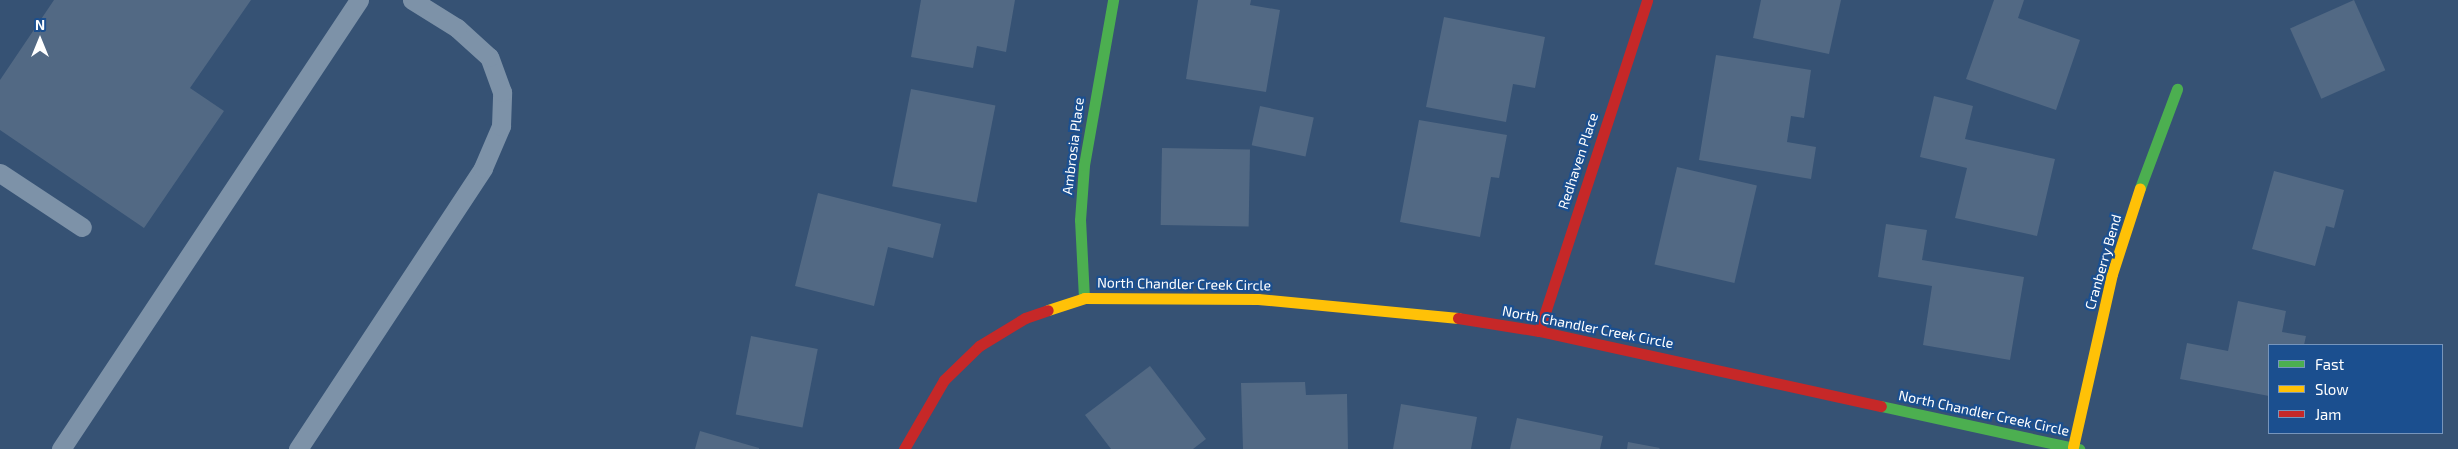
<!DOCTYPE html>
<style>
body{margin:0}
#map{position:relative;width:2458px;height:449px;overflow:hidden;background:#365274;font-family:"Exo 2",sans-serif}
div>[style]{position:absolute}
.building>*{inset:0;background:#526984;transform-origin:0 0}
.lane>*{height:19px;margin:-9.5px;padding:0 9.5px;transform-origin:9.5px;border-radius:9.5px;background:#7d92a8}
.fast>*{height:11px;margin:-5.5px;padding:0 5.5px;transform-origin:5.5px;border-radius:5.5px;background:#4caf50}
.slow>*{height:11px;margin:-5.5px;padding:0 5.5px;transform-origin:5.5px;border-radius:5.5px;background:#ffc107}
.jam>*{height:11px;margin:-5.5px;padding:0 5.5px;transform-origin:5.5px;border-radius:5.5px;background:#c62828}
span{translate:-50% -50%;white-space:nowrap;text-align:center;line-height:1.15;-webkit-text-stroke:4.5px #1b4f8f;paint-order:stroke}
.street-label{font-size:14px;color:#fff}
.legend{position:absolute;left:2268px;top:344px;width:175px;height:90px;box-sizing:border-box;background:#1b4f8f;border:1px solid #7695bc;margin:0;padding:6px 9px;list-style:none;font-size:15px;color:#fff}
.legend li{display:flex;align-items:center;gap:10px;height:25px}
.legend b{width:25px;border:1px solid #7695bc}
.north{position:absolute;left:15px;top:15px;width:50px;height:50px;-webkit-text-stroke:4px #1b4f8f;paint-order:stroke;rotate:0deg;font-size:14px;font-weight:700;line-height:20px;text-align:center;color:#fff}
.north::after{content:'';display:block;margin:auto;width:18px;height:22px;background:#fff;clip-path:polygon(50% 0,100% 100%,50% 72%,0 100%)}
</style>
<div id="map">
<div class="building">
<div style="clip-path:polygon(54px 0,251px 0,190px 88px,224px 111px,144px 228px,0 130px,0 80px)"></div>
<div style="clip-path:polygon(921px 0,1015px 0,1006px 52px,977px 46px,973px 68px,911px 57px)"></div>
<div style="clip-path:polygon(1198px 0,1251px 0,1250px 5px,1280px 10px,1266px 92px,1186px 79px)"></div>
<div style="clip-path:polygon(1761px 0,1841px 0,1829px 54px,1753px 38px)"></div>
<div style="clip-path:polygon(1994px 0,2024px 0,2018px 18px,2080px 40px,2056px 110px,1966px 79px)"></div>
<div style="left:2354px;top:0;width:77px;height:70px;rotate:66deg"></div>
<div style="clip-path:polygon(1444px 17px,1545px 37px,1535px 88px,1513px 84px,1506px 122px,1426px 107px)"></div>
<div style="clip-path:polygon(1716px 55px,1811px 70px,1804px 118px,1791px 116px,1787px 142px,1816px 147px,1811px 179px,1699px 160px)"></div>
<div style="left:911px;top:89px;width:86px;height:99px;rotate:11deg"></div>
<div style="clip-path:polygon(1934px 96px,1973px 106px,1965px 139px,2055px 159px,2037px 236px,1955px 218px,1967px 168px,1920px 157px)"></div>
<div style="left:1260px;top:106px;width:55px;height:40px;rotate:12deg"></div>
<div style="clip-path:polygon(1419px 120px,1507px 135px,1499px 178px,1491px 177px,1480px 237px,1400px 222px)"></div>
<div style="left:1162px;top:148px;width:88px;height:77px;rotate:1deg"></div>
<div style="left:1677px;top:167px;width:82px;height:100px;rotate:13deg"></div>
<div style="clip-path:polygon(2274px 171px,2344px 190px,2334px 228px,2326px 226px,2315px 266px,2252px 249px)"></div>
<div style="clip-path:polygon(818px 193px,941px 224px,933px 258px,888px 247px,874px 306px,795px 286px)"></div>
<div style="clip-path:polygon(1886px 224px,1927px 230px,1922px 260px,2024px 277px,2010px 360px,1923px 345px,1932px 286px,1878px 277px)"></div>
<div style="clip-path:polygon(2238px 301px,2286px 311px,2282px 332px,2306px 336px,2304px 345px,2269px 345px,2269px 396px,2180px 379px,2187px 343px,2228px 351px)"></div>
<div style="left:751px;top:336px;width:68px;height:80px;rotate:11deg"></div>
<div style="clip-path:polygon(1150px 366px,1206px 439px,1193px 449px,1111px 449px,1085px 415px)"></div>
<div style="clip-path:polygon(1305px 382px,1306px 395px,1347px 394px,1348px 449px,1243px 449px,1241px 383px)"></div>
<div style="clip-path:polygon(1401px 404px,1477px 417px,1471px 449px,1393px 449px)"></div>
<div style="clip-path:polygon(1517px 418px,1603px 436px,1600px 449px,1510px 449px)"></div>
<div style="clip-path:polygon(700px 431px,759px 448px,759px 449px,695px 449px)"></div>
<div style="clip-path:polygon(1628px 442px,1660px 448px,1659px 449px,1627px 449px)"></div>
</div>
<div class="lane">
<div style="left:0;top:173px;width:98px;rotate:33.4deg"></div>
<div style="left:61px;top:449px;width:539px;rotate:-56.43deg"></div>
<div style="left:298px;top:449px;width:336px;rotate:-56.6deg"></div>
<div style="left:483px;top:168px;width:46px;rotate:-66.8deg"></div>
<div style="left:501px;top:126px;width:34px;rotate:-88deg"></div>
<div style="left:502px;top:92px;width:37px;rotate:-110deg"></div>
<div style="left:489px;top:57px;width:43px;rotate:-137.8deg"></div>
<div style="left:457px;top:28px;width:53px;rotate:-148.1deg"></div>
</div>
<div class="fast">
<div style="left:2140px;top:188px;width:106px;rotate:-69.5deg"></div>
<div style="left:1084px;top:298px;width:78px;rotate:-92.9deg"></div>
<div style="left:1080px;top:220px;width:55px;rotate:-85.8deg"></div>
<div style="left:1084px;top:165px;width:168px;rotate:-80deg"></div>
<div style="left:1881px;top:406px;width:203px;rotate:12.3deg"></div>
</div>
<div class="slow">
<div style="left:1048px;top:310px;width:38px;rotate:-18deg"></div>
<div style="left:1084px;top:298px;width:174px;rotate:0.3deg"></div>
<div style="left:1258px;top:299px;width:201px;rotate:5.4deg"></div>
<div style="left:2073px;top:447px;width:177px;rotate:-77.3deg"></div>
<div style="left:2112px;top:274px;width:90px;rotate:-72deg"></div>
</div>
<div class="jam">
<div style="left:1458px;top:318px;width:82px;rotate:9.1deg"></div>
<div style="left:1539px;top:331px;width:350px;rotate:12.4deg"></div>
<div style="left:1539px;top:331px;width:348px;rotate:-71.9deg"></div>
<div style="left:904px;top:449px;width:80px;rotate:-59.9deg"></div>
<div style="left:944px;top:380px;width:49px;rotate:-44.2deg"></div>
<div style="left:979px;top:346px;width:54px;rotate:-31.3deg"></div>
<div style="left:1025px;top:318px;width:24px;rotate:-19deg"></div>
</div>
<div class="street-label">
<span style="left:1073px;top:146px;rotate:-83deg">Ambrosia Place</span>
<span style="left:1578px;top:161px;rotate:-72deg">Redhaven Place</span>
<span style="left:2103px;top:262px;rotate:-74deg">Cranberry Bend</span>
<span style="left:1184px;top:284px;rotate:1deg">North Chandler Creek Circle</span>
<span style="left:1588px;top:327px;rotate:11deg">North Chandler Creek Circle</span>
<span style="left:1984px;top:413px;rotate:12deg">North Chandler Creek Circle</span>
</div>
<ul class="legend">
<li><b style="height:6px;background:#4caf50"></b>Fast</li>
<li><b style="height:6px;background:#ffc107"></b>Slow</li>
<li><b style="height:6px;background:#c62828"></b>Jam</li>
</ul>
<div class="north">N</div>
</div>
